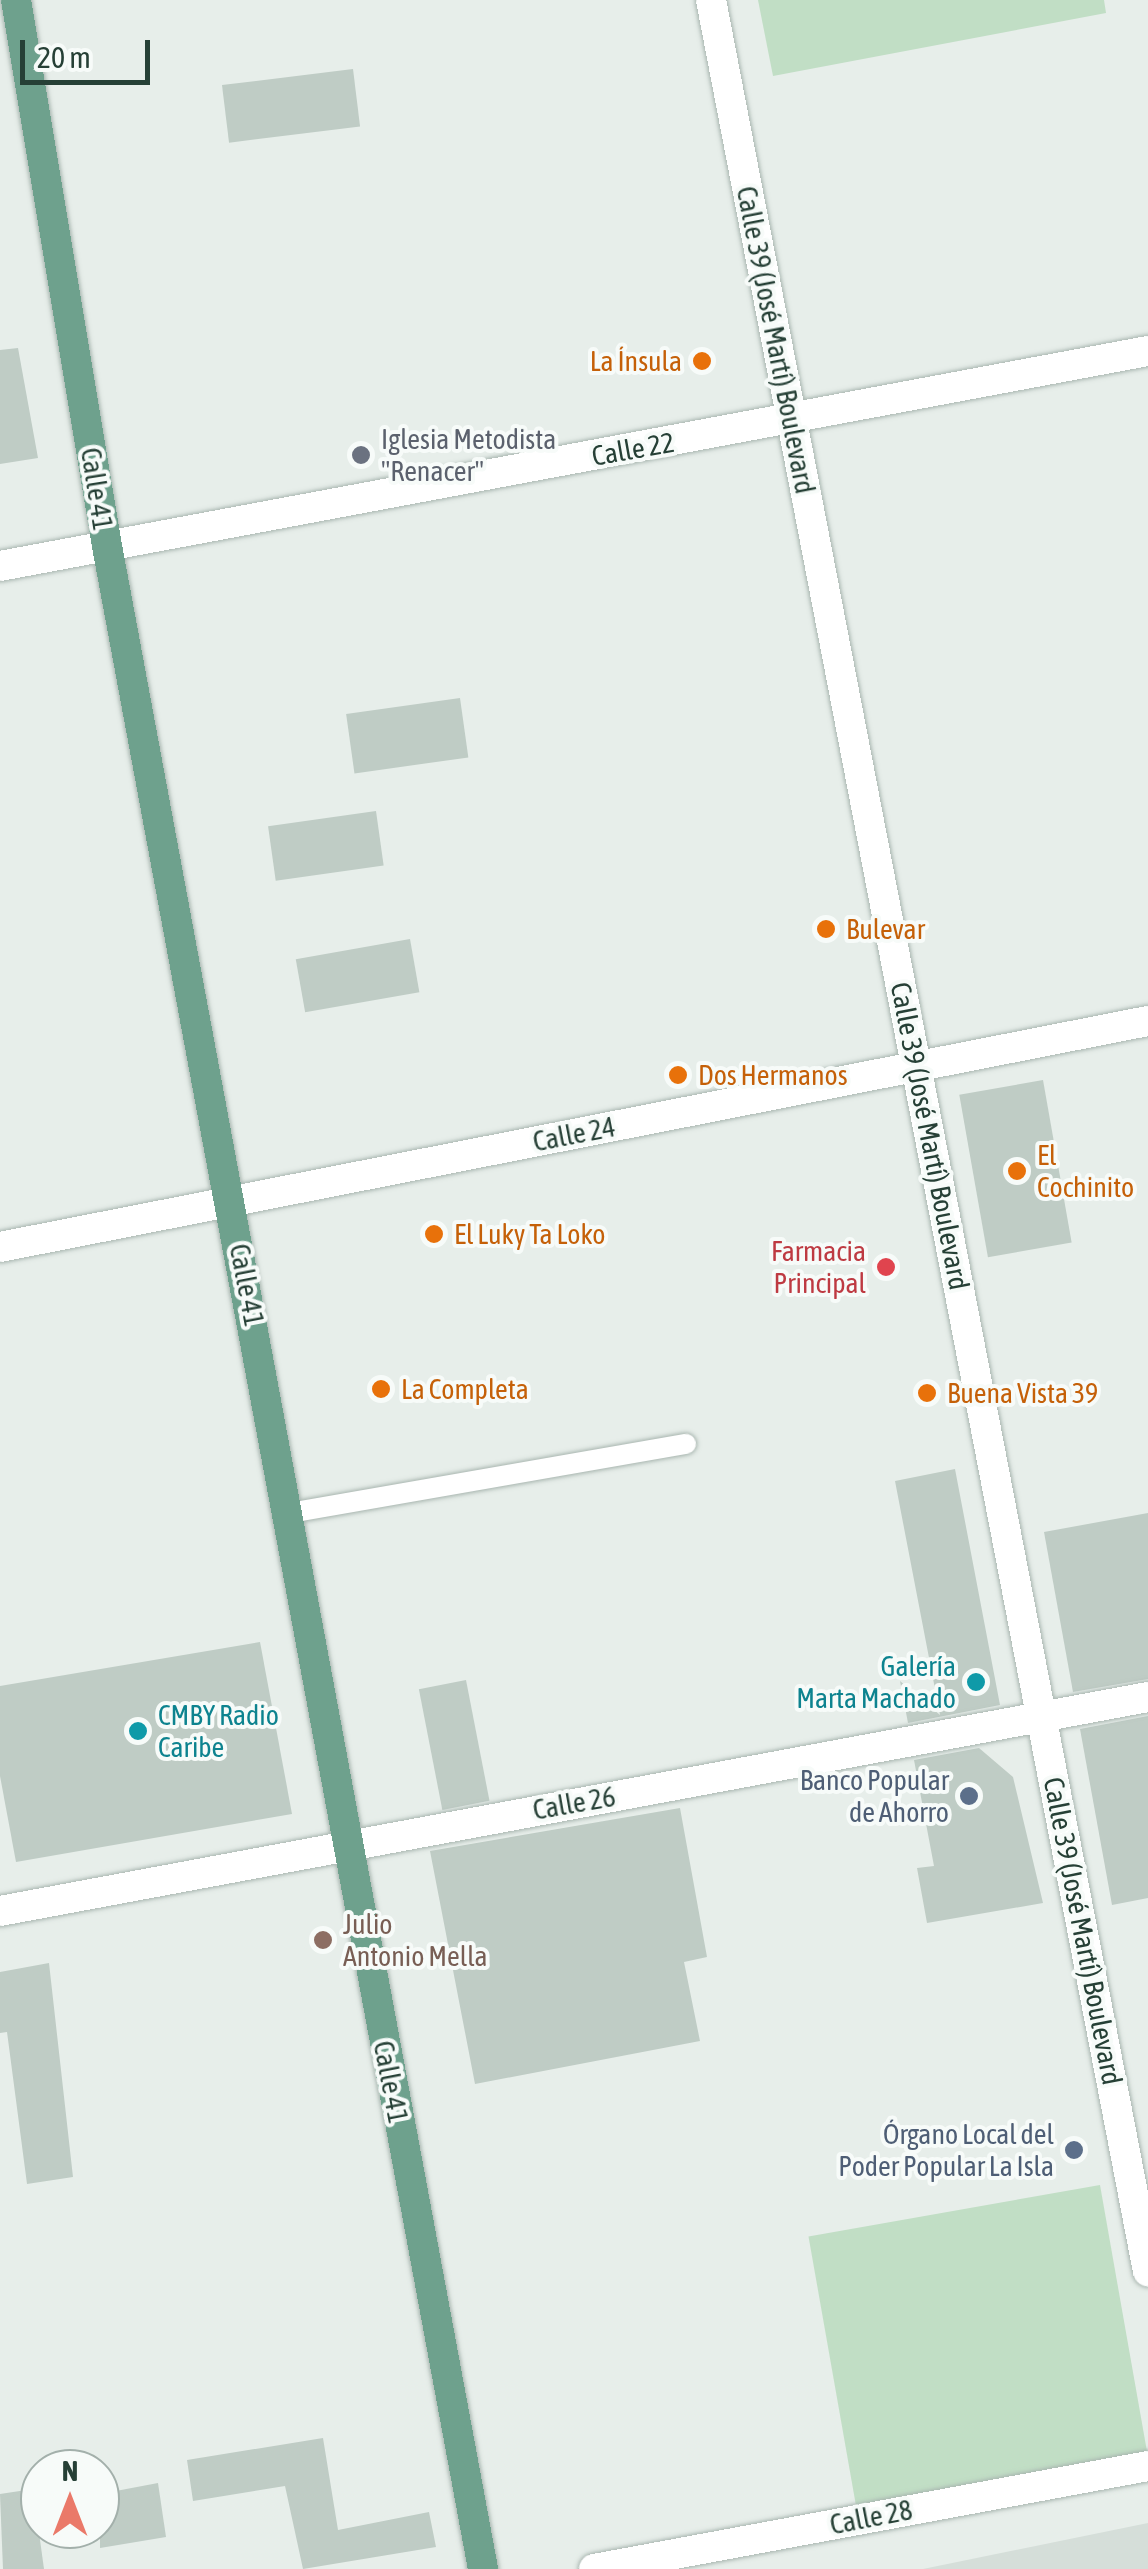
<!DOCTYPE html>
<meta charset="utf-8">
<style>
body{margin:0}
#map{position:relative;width:1148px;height:2569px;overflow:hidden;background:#e7eeea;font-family:"Asap Condensed",sans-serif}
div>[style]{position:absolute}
.built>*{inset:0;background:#d5ded9}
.green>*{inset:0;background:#c1dec5;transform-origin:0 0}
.building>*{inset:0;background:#bfccc5;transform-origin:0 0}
.roads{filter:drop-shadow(0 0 2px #a9b6b0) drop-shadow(0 0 2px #a9b6b0)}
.lane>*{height:20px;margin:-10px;padding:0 10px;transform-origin:10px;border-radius:10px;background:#fff}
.street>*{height:30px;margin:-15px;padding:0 15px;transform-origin:15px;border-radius:15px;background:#fff}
.primary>*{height:30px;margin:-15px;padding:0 15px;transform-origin:15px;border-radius:15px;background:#6ea18d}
.dots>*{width:28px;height:28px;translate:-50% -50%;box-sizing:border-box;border:5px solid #f7fbf9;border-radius:50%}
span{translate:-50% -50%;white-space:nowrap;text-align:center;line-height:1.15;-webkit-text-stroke:8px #f7fbf9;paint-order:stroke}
.street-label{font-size:28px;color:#264036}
.food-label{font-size:28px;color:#c56008}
.right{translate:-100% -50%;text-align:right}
.left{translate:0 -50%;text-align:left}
.worship-label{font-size:28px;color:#5b616d}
.health-label{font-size:28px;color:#be3a42}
.culture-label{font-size:28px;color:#0d838f}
.service-label{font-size:28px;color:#4e5e75}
.education-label{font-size:28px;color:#785e54}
.north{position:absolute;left:20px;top:2449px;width:100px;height:100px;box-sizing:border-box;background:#f7fbf9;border:2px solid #a3b0ab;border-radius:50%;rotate:0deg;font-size:28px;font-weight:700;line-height:40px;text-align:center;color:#264036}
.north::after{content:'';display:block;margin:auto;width:35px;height:45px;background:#ea7969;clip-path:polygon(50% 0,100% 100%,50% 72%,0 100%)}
.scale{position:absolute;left:20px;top:40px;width:130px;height:45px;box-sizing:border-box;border:5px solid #264036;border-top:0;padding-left:12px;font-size:30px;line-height:35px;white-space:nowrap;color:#264036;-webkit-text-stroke:8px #f7fbf9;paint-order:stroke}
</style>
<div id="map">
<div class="built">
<div style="clip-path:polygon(1148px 2523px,1148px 2569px,923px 2569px)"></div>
</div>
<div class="green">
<div style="clip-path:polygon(758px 0,1104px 0,1106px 13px,773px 76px)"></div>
<div style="left:1100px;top:2185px;width:284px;height:296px;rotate:80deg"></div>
</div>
<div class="building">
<div style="left:353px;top:69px;width:58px;height:132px;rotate:83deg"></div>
<div style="clip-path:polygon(18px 348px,38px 458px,0 464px,0 350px)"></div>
<div style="left:460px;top:698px;width:60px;height:115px;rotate:82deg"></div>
<div style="left:376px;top:811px;width:55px;height:109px;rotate:82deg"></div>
<div style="left:410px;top:939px;width:54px;height:116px;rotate:80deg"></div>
<div style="left:1043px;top:1080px;width:165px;height:85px;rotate:80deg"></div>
<div style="clip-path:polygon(955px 1469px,1000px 1705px,908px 1723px,900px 1681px,940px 1715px,895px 1481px)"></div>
<div style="clip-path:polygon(1148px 1513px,1148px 1679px,1073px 1692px,1044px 1532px)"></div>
<div style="clip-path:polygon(260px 1642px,292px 1814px,16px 1862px,0 1776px,0 1686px)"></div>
<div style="left:466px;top:1680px;width:123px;height:48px;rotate:79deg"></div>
<div style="clip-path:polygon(1148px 1716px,1148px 1898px,1112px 1905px,1080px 1729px)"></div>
<div style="clip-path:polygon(979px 1748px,1013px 1777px,1043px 1903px,927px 1923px,917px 1868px,934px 1866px,914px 1760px)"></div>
<div style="clip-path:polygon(680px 1808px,707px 1957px,684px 1962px,700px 2041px,475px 2084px,430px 1851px)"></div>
<div style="clip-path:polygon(49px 1963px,73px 2177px,27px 2184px,7px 2032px,0 2033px,0 1972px)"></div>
<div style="clip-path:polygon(323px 2438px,338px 2530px,429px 2512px,436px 2547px,303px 2569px,285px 2486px,193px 2501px,187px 2460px)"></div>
<div style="clip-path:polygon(158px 2483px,166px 2537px,100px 2548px,100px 2494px)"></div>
<div style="clip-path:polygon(33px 2489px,44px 2569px,3px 2569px,0 2494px)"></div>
</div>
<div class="roads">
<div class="lane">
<div style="left:290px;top:1513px;width:402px;rotate:-9.9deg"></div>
</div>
<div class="street">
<div style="left:711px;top:0;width:2313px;rotate:79.11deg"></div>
<div style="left:0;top:566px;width:1168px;rotate:-10.61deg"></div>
<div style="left:0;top:1247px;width:1170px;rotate:-11.14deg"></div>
<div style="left:0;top:1911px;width:1168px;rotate:-10.56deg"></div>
<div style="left:594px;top:2569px;width:563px;rotate:-10.53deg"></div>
</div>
<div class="primary">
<div style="left:16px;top:0;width:554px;rotate:80.54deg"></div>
<div style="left:107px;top:546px;width:2058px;rotate:79.47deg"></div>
</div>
</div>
<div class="dots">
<div style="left:702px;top:361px;background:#e8710a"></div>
<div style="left:361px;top:455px;background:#6b7280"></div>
<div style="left:826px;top:929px;background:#e8710a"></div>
<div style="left:678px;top:1075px;background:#e8710a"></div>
<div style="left:1017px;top:1171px;background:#e8710a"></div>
<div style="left:434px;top:1234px;background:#e8710a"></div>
<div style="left:886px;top:1267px;background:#e0444e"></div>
<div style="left:381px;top:1389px;background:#e8710a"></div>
<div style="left:927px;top:1393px;background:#e8710a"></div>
<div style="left:976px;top:1682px;background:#0f9aa8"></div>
<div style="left:138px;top:1731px;background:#0f9aa8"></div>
<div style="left:969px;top:1796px;background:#5c6f8a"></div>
<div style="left:323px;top:1940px;background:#8d6e63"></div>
<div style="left:1074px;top:2150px;background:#5c6f8a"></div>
</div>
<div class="street-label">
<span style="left:776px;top:340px;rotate:79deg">Calle 39 (José Martí) Boulevard</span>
<span style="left:633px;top:449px;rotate:-10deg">Calle 22</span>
<span style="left:97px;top:489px;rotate:81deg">Calle 41</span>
<span style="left:574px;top:1134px;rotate:-11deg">Calle 24</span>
<span style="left:930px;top:1136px;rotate:79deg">Calle 39 (José Martí) Boulevard</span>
<span style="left:247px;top:1285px;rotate:79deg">Calle 41</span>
<span style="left:574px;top:1803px;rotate:-10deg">Calle 26</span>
<span style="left:1083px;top:1931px;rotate:79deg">Calle 39 (José Martí) Boulevard</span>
<span style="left:391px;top:2082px;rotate:79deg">Calle 41</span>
<span style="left:871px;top:2517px;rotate:-11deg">Calle 28</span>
</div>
<div class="food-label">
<span class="right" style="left:682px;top:361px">La Ínsula</span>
<span class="left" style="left:846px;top:929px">Bulevar</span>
<span class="left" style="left:698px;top:1075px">Dos Hermanos</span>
<span class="left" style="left:1037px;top:1171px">El<br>Cochinito</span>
<span class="left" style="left:454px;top:1234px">El Luky Ta Loko</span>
<span class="left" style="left:401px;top:1389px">La Completa</span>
<span class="left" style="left:947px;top:1393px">Buena Vista 39</span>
</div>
<div class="worship-label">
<span class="left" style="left:381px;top:455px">Iglesia Metodista<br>"Renacer"</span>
</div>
<div class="health-label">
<span class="right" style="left:866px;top:1267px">Farmacia<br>Principal</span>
</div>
<div class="culture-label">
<span class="right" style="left:956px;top:1682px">Galería<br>Marta Machado</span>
<span class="left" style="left:158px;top:1731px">CMBY Radio<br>Caribe</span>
</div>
<div class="service-label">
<span class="right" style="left:949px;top:1796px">Banco Popular<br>de Ahorro</span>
<span class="right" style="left:1054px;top:2150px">Órgano Local del<br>Poder Popular La Isla</span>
</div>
<div class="education-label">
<span class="left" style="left:343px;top:1940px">Julio<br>Antonio Mella</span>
</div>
<div class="north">N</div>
<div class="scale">20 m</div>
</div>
